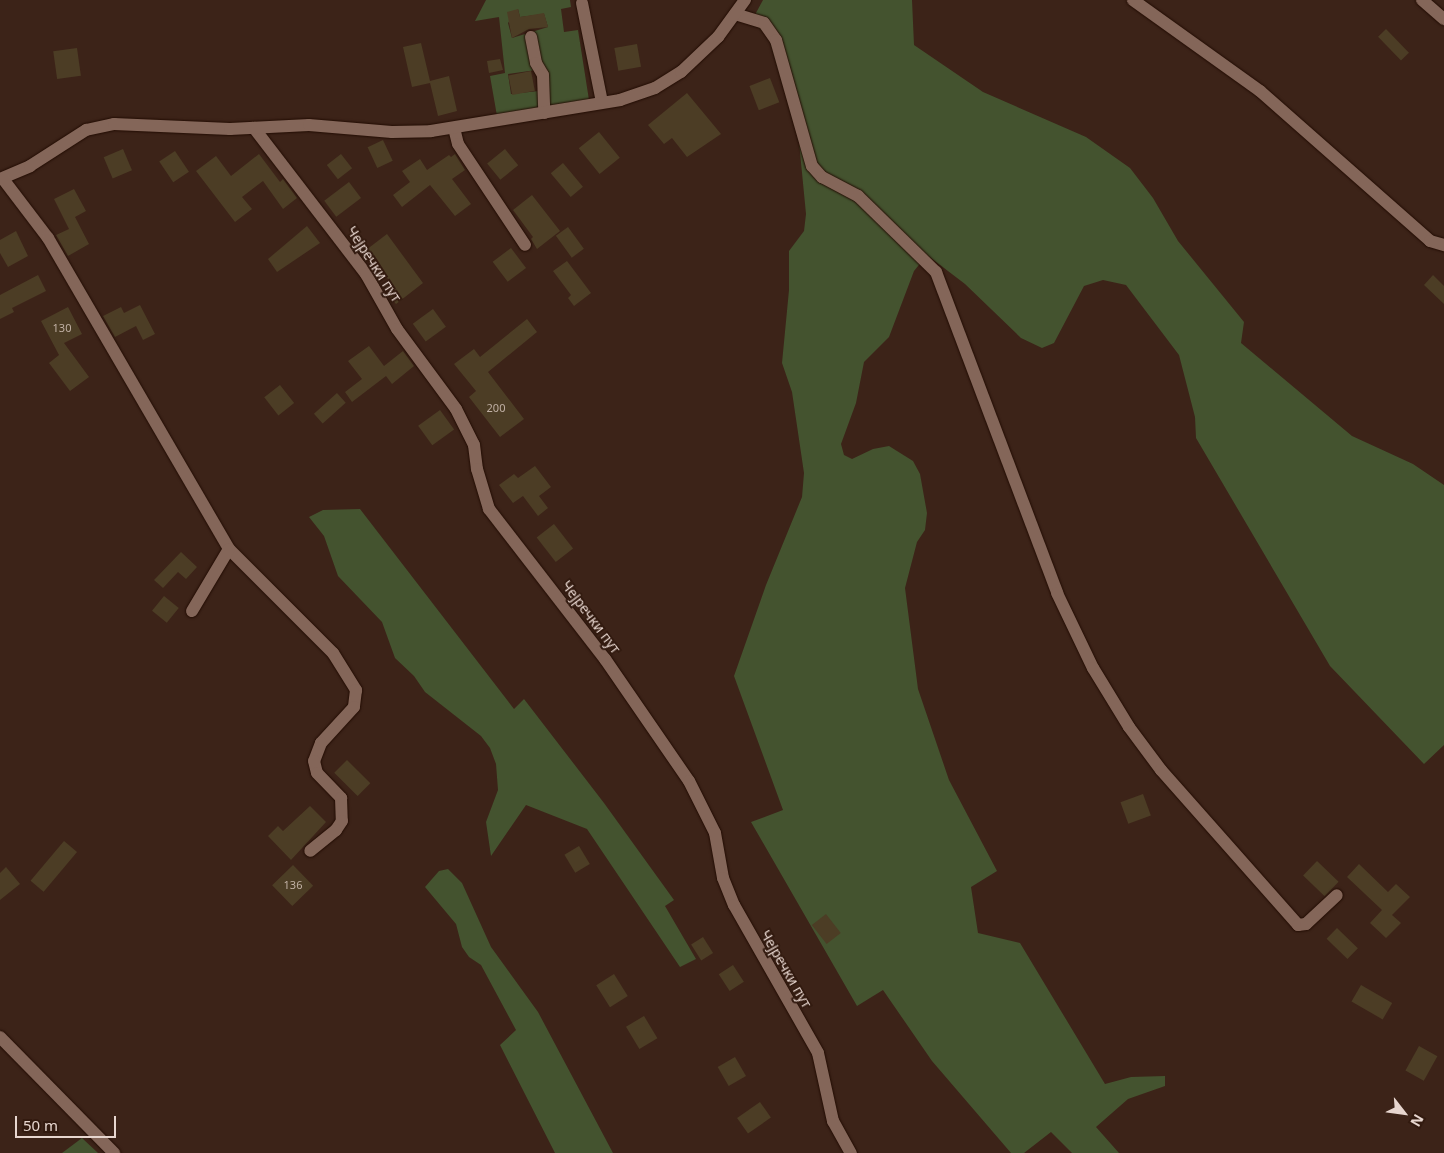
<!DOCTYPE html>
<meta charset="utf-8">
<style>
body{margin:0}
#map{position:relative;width:1444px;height:1153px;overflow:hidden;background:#3c2318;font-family:"Noto Sans",sans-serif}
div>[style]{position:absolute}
.green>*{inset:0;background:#44532f}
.building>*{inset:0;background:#4c3d25;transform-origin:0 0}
.roads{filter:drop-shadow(0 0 1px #220c03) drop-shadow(0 0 1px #220c03)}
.minor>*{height:12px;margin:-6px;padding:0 6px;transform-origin:6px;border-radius:6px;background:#846659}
span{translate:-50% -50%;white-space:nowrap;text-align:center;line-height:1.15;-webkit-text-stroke:4px #321a0f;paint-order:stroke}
.number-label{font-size:11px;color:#c0b0a4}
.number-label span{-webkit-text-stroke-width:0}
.street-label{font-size:14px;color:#e7d6cf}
.north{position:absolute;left:1379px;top:1088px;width:50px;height:50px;-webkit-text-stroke:4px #321a0f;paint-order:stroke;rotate:120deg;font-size:14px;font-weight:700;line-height:20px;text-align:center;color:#e7d6cf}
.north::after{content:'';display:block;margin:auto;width:18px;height:22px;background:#e7d6cf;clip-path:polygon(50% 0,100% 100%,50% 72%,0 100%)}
.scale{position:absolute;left:15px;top:1116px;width:101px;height:22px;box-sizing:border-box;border:2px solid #e7d6cf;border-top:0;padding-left:6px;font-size:15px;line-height:18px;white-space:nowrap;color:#e7d6cf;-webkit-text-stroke:4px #321a0f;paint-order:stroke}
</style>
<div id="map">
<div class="green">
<div style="clip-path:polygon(evenodd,486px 0,570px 0,571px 7px,561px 9px,564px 32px,578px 30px,589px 100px,497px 116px,490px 76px,505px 73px,499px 17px,475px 21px,486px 0,518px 9px,520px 17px,544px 14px,548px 27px,512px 38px,508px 23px,518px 9px,486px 0,536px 70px,539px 91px,511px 94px,508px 74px,536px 70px)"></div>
<div style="clip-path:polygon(763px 0,912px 0,914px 45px,983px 92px,1086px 137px,1130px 168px,1153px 198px,1178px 241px,1244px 322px,1241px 343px,1352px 436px,1413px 464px,1444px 485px,1444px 745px,1424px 764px,1330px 666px,1196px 438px,1195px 417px,1179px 355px,1126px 285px,1103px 280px,1084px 286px,1054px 343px,1042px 348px,1021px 338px,965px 284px,927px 255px,914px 271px,889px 337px,864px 362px,856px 403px,841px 444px,844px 455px,852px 459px,873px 449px,889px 446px,913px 461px,920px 474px,927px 513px,925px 530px,917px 542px,905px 588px,918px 689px,949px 780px,997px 871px,971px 887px,978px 933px,1020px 943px,1105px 1084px,1131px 1077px,1165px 1076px,1165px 1086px,1128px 1099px,1096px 1127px,1119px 1153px,1072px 1153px,1051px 1132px,1024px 1153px,1011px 1153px,932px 1061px,883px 990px,857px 1006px,751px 822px,783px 810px,734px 676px,766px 585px,802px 497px,804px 473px,792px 392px,782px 363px,789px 290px,789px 251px,804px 231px,806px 214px,799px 142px,768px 35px,751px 22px)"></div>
<div style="clip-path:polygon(360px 509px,514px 709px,524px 699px,604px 803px,674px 900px,665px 906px,696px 959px,680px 967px,587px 829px,526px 805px,491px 856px,486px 822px,498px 790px,496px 764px,490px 748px,481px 736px,425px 692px,414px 676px,395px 658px,382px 622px,338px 576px,324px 536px,309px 517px,323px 510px)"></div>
<div style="clip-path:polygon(448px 869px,462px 883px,491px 947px,538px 1012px,613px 1153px,555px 1153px,500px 1045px,516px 1030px,481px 965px,469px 957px,462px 947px,456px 924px,425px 887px,439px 871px)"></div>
<div style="clip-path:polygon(82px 1138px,98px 1153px,62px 1153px)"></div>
</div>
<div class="building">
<div style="clip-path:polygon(518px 9px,520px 17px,544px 13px,548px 27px,529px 29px,512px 38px,507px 12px)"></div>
<div style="left:1386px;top:29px;width:33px;height:11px;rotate:46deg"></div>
<div style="clip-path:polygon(421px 43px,430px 81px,449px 76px,457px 111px,438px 116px,430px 83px,412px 87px,403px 47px)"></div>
<div style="left:637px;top:44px;width:23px;height:23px;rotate:80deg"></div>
<div style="left:77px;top:48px;width:28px;height:24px;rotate:82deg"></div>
<div style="clip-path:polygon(500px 59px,503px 70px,489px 73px,487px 61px)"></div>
<div style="left:531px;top:71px;width:20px;height:23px;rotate:79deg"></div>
<div style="left:770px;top:78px;width:26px;height:22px;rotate:69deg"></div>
<div style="clip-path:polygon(687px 93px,721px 134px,687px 157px,672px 138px,664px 144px,648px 125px)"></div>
<div style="left:599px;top:132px;width:33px;height:26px;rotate:51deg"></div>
<div style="left:383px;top:140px;width:23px;height:17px;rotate:65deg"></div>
<div style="left:123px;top:149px;width:23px;height:21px;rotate:67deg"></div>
<div style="left:505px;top:149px;width:21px;height:23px;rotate:51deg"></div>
<div style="left:175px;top:151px;width:25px;height:19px;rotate:56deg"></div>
<div style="clip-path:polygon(259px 154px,280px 182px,283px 179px,297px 198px,283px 209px,263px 181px,242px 197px,252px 209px,235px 222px,196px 171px,216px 156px,231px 176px)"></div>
<div style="left:341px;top:154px;width:18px;height:18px;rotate:52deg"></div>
<div style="clip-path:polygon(455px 154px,465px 170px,452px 179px,471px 204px,455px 216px,430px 185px,402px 207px,393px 195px,410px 182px,402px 171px,420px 159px,427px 170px,449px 155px,451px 157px)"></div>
<div style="left:563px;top:163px;width:31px;height:16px;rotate:50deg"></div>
<div style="left:349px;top:182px;width:20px;height:31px;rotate:53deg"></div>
<div style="clip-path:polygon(74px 189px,86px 211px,75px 217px,89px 244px,68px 256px,56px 235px,69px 229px,54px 199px)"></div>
<div style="clip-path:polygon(532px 195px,560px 231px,537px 249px,531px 239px,533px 237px,513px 210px)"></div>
<div style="clip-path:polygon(307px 226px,320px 243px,277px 272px,268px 259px)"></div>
<div style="left:568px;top:227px;width:27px;height:15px;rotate:54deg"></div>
<div style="clip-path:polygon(16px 231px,28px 256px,8px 267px,0 253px,0 240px)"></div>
<div style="clip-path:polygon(387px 234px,423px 283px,396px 304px,384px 289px,391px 283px,366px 250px)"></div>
<div style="left:511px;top:248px;width:25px;height:23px;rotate:53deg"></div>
<div style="clip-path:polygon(567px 261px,591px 293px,574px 306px,568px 298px,571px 295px,553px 271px)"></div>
<div style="clip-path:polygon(38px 275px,46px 291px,12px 308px,14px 312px,0 319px,0 295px)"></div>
<div style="clip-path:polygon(1433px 275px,1444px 286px,1444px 304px,1424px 285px)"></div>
<div style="clip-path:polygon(140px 305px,155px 334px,143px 340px,136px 326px,115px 337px,103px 316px,121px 307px,124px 313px)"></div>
<div style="clip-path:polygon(68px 307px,82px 334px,64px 343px,89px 377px,70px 391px,49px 363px,59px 355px,41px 321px)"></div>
<div style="left:433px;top:309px;width:22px;height:25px;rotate:54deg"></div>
<div style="clip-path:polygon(527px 319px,537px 332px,488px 372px,524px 419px,500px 437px,469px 397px,476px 391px,454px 364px,474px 349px,480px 357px)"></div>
<div style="clip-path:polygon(369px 346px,384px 366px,403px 351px,414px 366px,392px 384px,386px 376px,352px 402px,345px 392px,362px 379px,348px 361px)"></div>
<div style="left:280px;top:385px;width:23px;height:20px;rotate:52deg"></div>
<div style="left:337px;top:393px;width:13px;height:31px;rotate:48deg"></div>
<div style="left:440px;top:410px;width:24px;height:27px;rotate:54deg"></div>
<div style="clip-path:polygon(535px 466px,551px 487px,539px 496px,548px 508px,538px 516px,523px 496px,513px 503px,499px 485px,514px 474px,518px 478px)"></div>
<div style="left:554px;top:524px;width:31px;height:22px;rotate:52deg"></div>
<div style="clip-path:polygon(181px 552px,197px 567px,186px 579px,178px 572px,163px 588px,154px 580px)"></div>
<div style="left:164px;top:596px;width:19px;height:19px;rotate:39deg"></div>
<div style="left:347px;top:760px;width:33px;height:18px;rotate:45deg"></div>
<div style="left:1143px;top:794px;width:23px;height:24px;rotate:70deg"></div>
<div style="clip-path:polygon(310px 806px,326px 822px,291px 860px,268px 836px,278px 826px,283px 831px)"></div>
<div style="left:64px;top:841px;width:17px;height:52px;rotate:40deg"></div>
<div style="left:579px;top:846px;width:21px;height:17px;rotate:59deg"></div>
<div style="left:1317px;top:861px;width:30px;height:20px;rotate:44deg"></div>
<div style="clip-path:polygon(1359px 864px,1388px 892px,1396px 884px,1410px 897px,1392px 915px,1401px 923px,1386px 938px,1370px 923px,1382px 910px,1347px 877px)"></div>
<div style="left:293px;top:865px;width:29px;height:29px;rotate:46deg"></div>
<div style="clip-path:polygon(6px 867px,20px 884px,0 900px,0 873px)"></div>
<div style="left:826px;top:914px;width:24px;height:18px;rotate:52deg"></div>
<div style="left:1337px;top:928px;width:29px;height:15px;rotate:44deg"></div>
<div style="left:703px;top:937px;width:19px;height:14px;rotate:58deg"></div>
<div style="left:733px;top:965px;width:20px;height:17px;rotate:57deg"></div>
<div style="left:614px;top:974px;width:26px;height:21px;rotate:58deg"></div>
<div style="left:1361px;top:985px;width:36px;height:19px;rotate:30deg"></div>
<div style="left:644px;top:1016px;width:26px;height:21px;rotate:59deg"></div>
<div style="left:1419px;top:1046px;width:21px;height:28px;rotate:29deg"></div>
<div style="left:735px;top:1057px;width:22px;height:20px;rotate:60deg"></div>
<div style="left:760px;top:1102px;width:19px;height:28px;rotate:55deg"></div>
</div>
<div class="roads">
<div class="minor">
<div style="left:1133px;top:0;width:156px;rotate:35.6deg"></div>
<div style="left:1260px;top:91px;width:227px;rotate:41.4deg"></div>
<div style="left:1430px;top:241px;width:15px;rotate:16deg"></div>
<div style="left:1422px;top:0;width:29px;rotate:41deg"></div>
<div style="left:582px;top:3px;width:101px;rotate:78.6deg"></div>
<div style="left:735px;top:14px;width:30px;rotate:17deg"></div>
<div style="left:764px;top:23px;width:21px;rotate:55deg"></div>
<div style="left:776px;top:40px;width:131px;rotate:74.1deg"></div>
<div style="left:812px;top:166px;width:15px;rotate:48deg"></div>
<div style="left:822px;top:177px;width:41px;rotate:27.8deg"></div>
<div style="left:858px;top:196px;width:109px;rotate:44.3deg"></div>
<div style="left:936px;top:272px;width:343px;rotate:69.3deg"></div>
<div style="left:1057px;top:593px;width:83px;rotate:64.4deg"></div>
<div style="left:1093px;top:668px;width:69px;rotate:58.6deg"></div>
<div style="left:1129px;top:727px;width:54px;rotate:53.3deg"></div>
<div style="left:1161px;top:770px;width:207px;rotate:48.5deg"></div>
<div style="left:1298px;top:925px;width:8px;rotate:-7deg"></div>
<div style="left:1306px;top:924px;width:42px;rotate:-43.1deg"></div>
<div style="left:531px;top:37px;width:26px;rotate:79deg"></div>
<div style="left:536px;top:63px;width:14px;rotate:60deg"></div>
<div style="left:543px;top:75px;width:38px;rotate:88deg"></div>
<div style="left:254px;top:128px;width:184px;rotate:52.5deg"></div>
<div style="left:366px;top:274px;width:63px;rotate:60.6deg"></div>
<div style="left:397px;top:329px;width:99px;rotate:53.6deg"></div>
<div style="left:456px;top:409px;width:40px;rotate:63.4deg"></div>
<div style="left:474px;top:445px;width:24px;rotate:83deg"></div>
<div style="left:477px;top:469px;width:42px;rotate:73.3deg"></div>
<div style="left:489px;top:509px;width:190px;rotate:52.3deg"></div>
<div style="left:605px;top:659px;width:148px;rotate:55.5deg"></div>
<div style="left:689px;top:781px;width:58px;rotate:63.4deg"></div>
<div style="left:715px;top:833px;width:46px;rotate:79.9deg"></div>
<div style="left:723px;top:878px;width:29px;rotate:68deg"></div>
<div style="left:734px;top:905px;width:170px;rotate:60.4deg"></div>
<div style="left:818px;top:1053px;width:70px;rotate:77.6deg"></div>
<div style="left:833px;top:1121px;width:37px;rotate:61deg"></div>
<div style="left:454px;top:128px;width:16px;rotate:76deg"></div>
<div style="left:458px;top:144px;width:121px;rotate:56.4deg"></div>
<div style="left:0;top:179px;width:33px;rotate:-23deg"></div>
<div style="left:30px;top:166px;width:67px;rotate:-32.7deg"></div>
<div style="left:86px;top:130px;width:29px;rotate:-12deg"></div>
<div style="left:114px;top:124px;width:116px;rotate:2.5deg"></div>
<div style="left:230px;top:129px;width:79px;rotate:-2.9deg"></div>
<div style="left:309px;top:125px;width:83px;rotate:4.8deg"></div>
<div style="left:392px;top:132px;width:39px;rotate:-1deg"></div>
<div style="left:431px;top:131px;width:192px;rotate:-9.3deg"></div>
<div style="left:620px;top:100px;width:37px;rotate:-19deg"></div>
<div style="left:655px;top:88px;width:31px;rotate:-32deg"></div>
<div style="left:681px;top:72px;width:51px;rotate:-43.4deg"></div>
<div style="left:718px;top:37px;width:46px;rotate:-53.9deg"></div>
<div style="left:3px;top:179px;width:74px;rotate:52.7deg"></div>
<div style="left:48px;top:238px;width:360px;rotate:59.8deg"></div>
<div style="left:229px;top:549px;width:147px;rotate:45deg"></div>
<div style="left:333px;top:653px;width:44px;rotate:58.1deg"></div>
<div style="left:356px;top:690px;width:17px;rotate:97deg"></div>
<div style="left:354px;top:707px;width:49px;rotate:132.5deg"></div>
<div style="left:321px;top:743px;width:19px;rotate:111deg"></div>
<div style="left:314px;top:761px;width:12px;rotate:76deg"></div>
<div style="left:317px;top:773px;width:35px;rotate:46deg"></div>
<div style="left:341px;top:798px;width:23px;rotate:88deg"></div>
<div style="left:342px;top:821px;width:11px;rotate:124deg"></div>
<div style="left:336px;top:830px;width:33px;rotate:141deg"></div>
<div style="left:192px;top:611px;width:72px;rotate:-59.2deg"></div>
<div style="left:0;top:1037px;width:163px;rotate:45.5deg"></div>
</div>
</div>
<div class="number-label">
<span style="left:62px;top:328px">130</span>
<span style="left:496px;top:408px">200</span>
<span style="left:293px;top:885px">136</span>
</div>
<div class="street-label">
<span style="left:374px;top:264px;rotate:57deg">Чејречки пут</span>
<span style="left:591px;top:617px;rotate:53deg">Чејречки пут</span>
<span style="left:786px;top:969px;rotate:60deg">Чејречки пут</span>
</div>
<div class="north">N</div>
<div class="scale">50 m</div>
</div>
